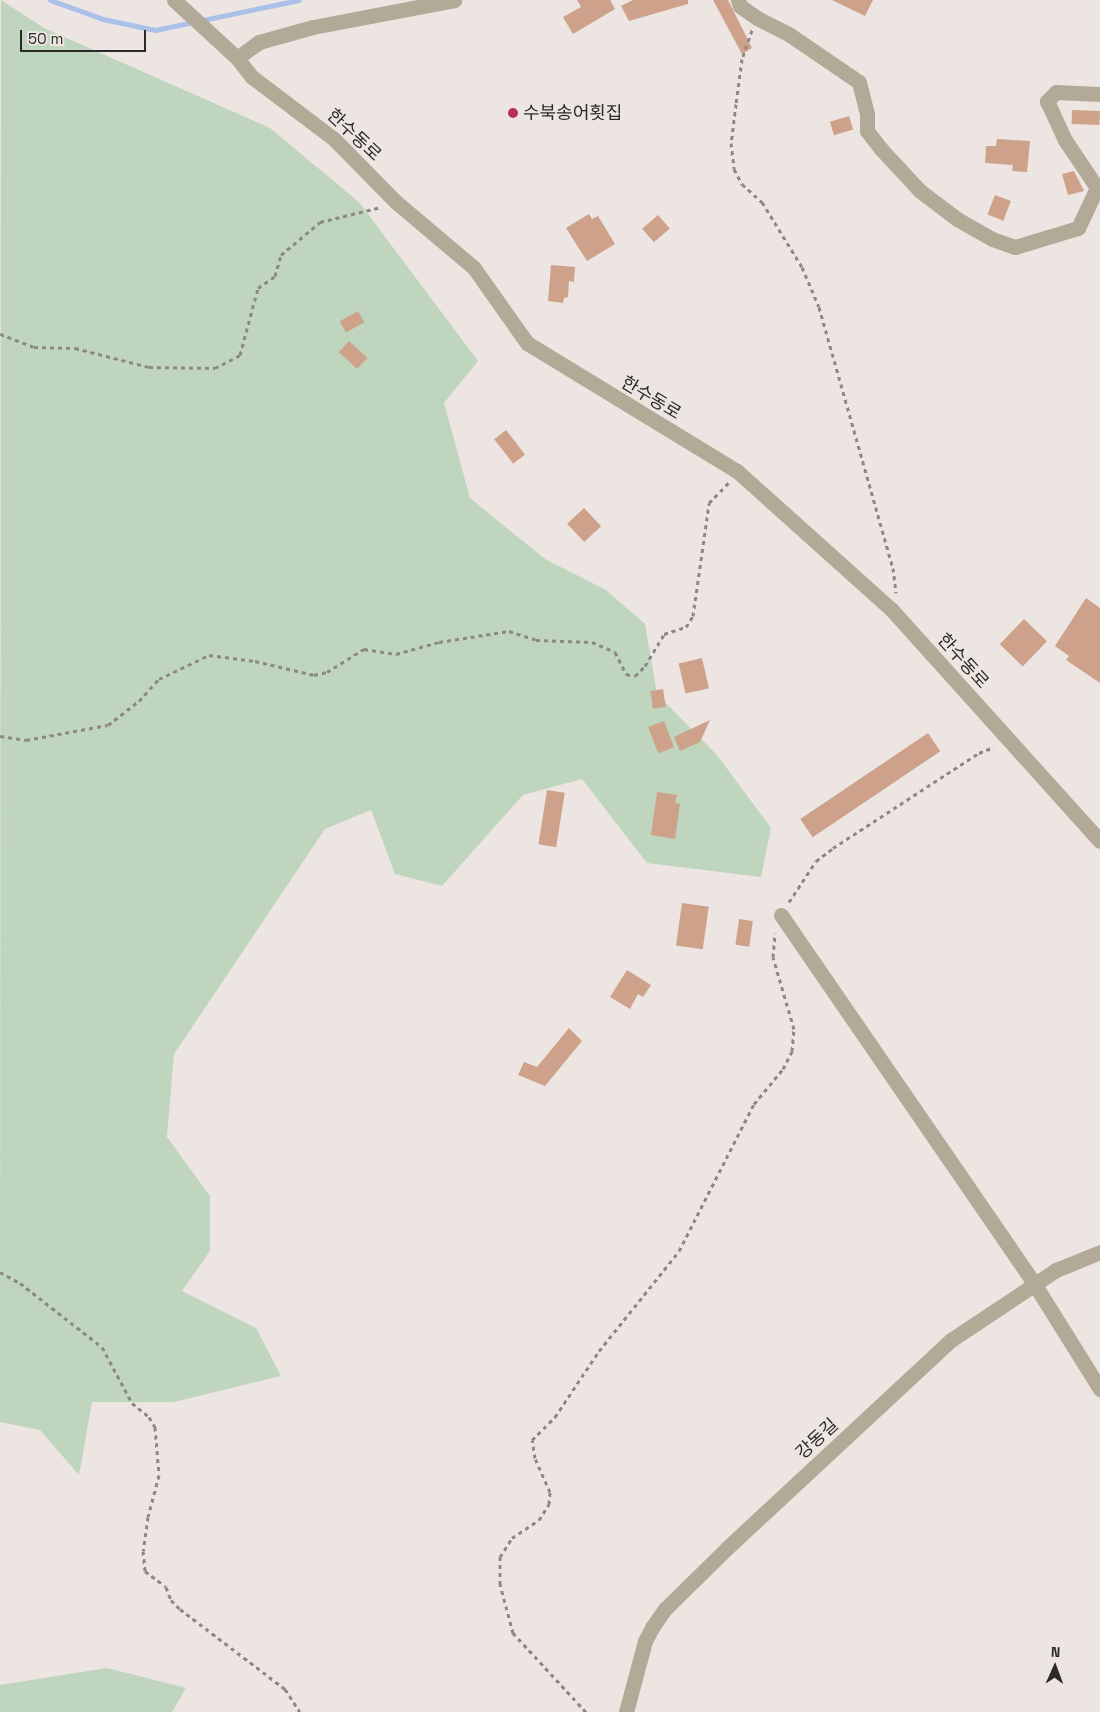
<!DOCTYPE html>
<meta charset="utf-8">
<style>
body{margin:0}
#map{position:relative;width:1100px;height:1712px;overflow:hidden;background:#ede5e1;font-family:"Space Grotesk","Noto Sans KR",sans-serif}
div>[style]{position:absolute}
.green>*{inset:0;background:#bfd5bd}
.stream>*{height:5px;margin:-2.5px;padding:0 2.5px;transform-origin:2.5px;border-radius:2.5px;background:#abc1e9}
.building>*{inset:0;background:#cea28a;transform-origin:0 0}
.path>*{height:3px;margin-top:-1.5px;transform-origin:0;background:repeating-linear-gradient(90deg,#8d8885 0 4px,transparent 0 8px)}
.minor>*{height:15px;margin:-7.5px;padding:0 7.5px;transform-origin:7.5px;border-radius:7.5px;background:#b3a997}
.dots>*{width:14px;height:14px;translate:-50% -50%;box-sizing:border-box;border:2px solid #ede5e1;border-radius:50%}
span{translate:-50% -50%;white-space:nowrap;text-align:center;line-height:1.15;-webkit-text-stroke:4px #ede5e1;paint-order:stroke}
.poi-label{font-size:18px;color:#2c2a28}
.left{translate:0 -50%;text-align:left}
.street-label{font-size:18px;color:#2c2a28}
.north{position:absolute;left:1030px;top:1642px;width:50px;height:50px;-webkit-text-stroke:4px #ede5e1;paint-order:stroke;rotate:2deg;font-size:14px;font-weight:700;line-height:20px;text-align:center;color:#2c2a28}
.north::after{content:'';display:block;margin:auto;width:18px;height:22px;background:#2c2a28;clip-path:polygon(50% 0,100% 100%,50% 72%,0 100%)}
.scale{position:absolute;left:20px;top:30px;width:126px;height:22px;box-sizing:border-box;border:2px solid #2c2a28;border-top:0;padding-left:6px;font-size:15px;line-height:18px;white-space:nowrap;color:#2c2a28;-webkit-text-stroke:4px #ede5e1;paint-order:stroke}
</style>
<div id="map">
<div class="green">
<div style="clip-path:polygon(1px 0,44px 28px,270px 128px,359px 202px,478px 361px,444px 403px,470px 498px,545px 559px,606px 590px,645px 624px,657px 694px,717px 755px,771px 828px,761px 877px,647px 863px,582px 779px,523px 795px,442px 886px,395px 874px,371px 810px,325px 829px,174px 1054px,167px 1137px,210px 1196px,210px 1251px,182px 1291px,256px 1328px,281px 1376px,174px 1402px,92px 1402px,79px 1475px,40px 1430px,0 1422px)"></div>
<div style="clip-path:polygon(107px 1668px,186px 1688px,172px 1712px,0 1712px,0 1685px)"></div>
</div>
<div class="stream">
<div style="left:50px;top:0;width:56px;rotate:19.7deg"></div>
<div style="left:103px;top:19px;width:53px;rotate:11.9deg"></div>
<div style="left:155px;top:30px;width:147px;rotate:-11.8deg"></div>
</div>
<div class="building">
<div style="clip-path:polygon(577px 0,610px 0,615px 9px,573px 34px,563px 17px,581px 7px)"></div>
<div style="clip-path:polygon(633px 0,688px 0,688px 4px,629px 21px,621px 6px)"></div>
<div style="clip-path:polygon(713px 0,728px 0,752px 48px,742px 54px)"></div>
<div style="clip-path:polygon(832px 0,873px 0,865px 16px)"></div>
<div style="left:1072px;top:110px;width:28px;height:14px;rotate:2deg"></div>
<div style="left:849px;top:116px;width:14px;height:20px;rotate:73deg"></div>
<div style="clip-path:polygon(997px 139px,1030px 141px,1027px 172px,1012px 171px,1013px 165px,985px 163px,986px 146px,996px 146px)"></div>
<div style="clip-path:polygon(1074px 171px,1084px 191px,1068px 195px,1062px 174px)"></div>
<div style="left:995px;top:195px;width:17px;height:21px;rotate:21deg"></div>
<div style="clip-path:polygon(589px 214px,592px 219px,598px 216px,615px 244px,587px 261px,566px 228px)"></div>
<div style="left:658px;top:215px;width:18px;height:21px;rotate:49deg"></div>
<div style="clip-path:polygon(551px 265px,575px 267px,574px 282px,569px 281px,568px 297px,564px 298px,563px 303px,548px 301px)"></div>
<div style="left:358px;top:311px;width:13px;height:21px;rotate:61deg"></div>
<div style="left:349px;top:341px;width:25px;height:15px;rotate:43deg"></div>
<div style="left:506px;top:430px;width:31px;height:15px;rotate:52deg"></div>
<div style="left:584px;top:508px;width:25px;height:23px;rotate:47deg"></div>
<div style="clip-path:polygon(1086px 598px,1100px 608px,1100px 683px,1066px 660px,1069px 656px,1055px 646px)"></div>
<div style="left:1024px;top:619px;width:32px;height:35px;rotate:44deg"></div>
<div style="left:702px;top:658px;width:31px;height:24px;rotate:77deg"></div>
<div style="left:663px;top:689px;width:18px;height:13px;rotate:81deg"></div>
<div style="clip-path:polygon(710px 720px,700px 742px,680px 751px,674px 737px)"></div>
<div style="left:664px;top:721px;width:28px;height:17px;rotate:69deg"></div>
<div style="left:928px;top:733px;width:22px;height:154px;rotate:56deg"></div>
<div style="left:547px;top:790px;width:18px;height:55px;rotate:9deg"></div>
<div style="clip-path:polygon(657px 792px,677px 795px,675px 803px,680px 804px,675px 839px,651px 835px)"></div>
<div style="left:682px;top:903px;width:27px;height:43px;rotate:8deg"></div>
<div style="left:739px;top:919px;width:14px;height:26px;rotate:8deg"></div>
<div style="clip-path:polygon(627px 970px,651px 985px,643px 997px,638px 994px,630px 1009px,610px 997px)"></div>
<div style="clip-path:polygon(569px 1028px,582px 1041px,545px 1086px,518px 1075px,524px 1062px,537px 1067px)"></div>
</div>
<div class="path">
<div style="left:752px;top:30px;width:31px;rotate:109deg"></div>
<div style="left:742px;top:59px;width:45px;rotate:97.6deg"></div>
<div style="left:736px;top:104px;width:39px;rotate:97deg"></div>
<div style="left:731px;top:143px;width:26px;rotate:83deg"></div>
<div style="left:734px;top:169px;width:17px;rotate:62deg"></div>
<div style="left:742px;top:184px;width:27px;rotate:42deg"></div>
<div style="left:762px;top:202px;width:76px;rotate:58.4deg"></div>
<div style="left:802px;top:267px;width:43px;rotate:67deg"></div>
<div style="left:819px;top:307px;width:271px;rotate:74.2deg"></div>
<div style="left:893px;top:568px;width:25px;rotate:83deg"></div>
<div style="left:0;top:334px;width:36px;rotate:21deg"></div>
<div style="left:34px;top:347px;width:41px;rotate:1.4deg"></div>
<div style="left:75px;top:348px;width:76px;rotate:14.4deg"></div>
<div style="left:149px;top:367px;width:66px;rotate:0.9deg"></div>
<div style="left:215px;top:368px;width:28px;rotate:-27deg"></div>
<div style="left:240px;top:355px;width:69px;rotate:-75deg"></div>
<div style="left:258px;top:288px;width:21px;rotate:-35deg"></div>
<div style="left:275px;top:276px;width:22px;rotate:-74deg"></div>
<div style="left:281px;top:255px;width:51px;rotate:-40.2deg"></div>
<div style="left:320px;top:222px;width:63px;rotate:-13.8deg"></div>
<div style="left:0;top:736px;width:26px;rotate:9deg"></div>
<div style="left:26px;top:740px;width:83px;rotate:-10.4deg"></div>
<div style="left:108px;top:725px;width:39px;rotate:-38deg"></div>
<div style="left:139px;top:701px;width:30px;rotate:-48deg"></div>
<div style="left:159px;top:679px;width:55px;rotate:-25.6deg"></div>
<div style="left:209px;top:655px;width:46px;rotate:7.4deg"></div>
<div style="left:255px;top:661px;width:61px;rotate:13.3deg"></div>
<div style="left:314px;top:675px;width:13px;rotate:-13deg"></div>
<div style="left:327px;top:672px;width:44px;rotate:-31.9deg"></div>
<div style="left:364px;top:649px;width:32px;rotate:9deg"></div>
<div style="left:396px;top:654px;width:45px;rotate:-15.6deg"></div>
<div style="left:439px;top:642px;width:71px;rotate:-8.9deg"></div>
<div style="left:509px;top:631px;width:28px;rotate:18deg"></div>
<div style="left:536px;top:640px;width:56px;rotate:2deg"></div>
<div style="left:592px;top:642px;width:25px;rotate:23deg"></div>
<div style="left:615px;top:652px;width:25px;rotate:63deg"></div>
<div style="left:626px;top:674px;width:9px;rotate:13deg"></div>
<div style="left:635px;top:676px;width:14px;rotate:-45deg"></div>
<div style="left:645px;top:666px;width:37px;rotate:-59deg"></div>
<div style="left:664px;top:634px;width:23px;rotate:-18deg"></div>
<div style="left:686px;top:627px;width:13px;rotate:-58deg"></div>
<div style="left:693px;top:616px;width:114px;rotate:-81.9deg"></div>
<div style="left:709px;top:503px;width:28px;rotate:-46deg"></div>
<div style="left:789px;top:902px;width:49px;rotate:-56.6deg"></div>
<div style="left:816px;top:861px;width:21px;rotate:-37deg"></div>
<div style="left:833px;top:848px;width:174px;rotate:-33.1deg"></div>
<div style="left:979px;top:753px;width:16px;rotate:-22deg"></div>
<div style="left:0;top:1272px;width:23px;rotate:29deg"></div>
<div style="left:20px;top:1283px;width:104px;rotate:38deg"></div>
<div style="left:102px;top:1347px;width:64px;rotate:61.8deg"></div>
<div style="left:132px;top:1403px;width:22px;rotate:39deg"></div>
<div style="left:149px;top:1417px;width:12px;rotate:59deg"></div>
<div style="left:155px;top:1427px;width:48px;rotate:85.2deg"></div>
<div style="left:159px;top:1475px;width:43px;rotate:104.7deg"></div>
<div style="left:148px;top:1517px;width:34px;rotate:98deg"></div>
<div style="left:143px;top:1551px;width:20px;rotate:84deg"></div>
<div style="left:145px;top:1571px;width:26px;rotate:37deg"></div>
<div style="left:166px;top:1587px;width:14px;rotate:69deg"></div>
<div style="left:171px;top:1600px;width:13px;rotate:45deg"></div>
<div style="left:180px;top:1609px;width:132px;rotate:37.3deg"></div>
<div style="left:285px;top:1689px;width:27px;rotate:57deg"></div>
<div style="left:586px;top:1712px;width:108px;rotate:-132.7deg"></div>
<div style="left:513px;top:1633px;width:51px;rotate:-104.9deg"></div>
<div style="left:500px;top:1584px;width:27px;rotate:-90deg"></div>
<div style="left:500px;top:1557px;width:22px;rotate:-58deg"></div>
<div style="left:512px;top:1538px;width:32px;rotate:-34deg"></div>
<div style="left:539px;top:1520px;width:19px;rotate:-58deg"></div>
<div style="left:549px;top:1504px;width:12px;rotate:-85deg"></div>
<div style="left:550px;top:1492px;width:37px;rotate:-114deg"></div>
<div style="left:535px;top:1458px;width:18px;rotate:-99deg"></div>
<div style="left:532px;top:1440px;width:33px;rotate:-45deg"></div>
<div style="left:555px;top:1417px;width:79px;rotate:-56.3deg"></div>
<div style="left:599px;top:1351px;width:128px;rotate:-51.3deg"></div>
<div style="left:679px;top:1251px;width:165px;rotate:-63deg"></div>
<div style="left:754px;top:1104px;width:45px;rotate:-50.4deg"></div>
<div style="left:783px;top:1069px;width:20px;rotate:-63deg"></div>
<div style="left:792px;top:1051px;width:22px;rotate:-85deg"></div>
<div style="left:794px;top:1029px;width:75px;rotate:-106.3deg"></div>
<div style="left:773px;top:957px;width:24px;rotate:-85deg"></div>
</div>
<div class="minor">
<div style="left:174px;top:0;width:86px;rotate:42.6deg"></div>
<div style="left:237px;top:58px;width:24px;rotate:52deg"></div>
<div style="left:252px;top:77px;width:103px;rotate:37.1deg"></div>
<div style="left:334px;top:139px;width:88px;rotate:45.5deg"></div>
<div style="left:396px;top:202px;width:102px;rotate:40.2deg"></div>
<div style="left:474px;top:268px;width:92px;rotate:54.8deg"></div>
<div style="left:527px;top:343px;width:246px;rotate:31.4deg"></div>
<div style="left:737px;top:471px;width:207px;rotate:41.9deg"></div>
<div style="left:891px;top:609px;width:312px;rotate:48deg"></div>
<div style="left:738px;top:0;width:6px;rotate:72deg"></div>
<div style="left:740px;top:6px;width:21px;rotate:35deg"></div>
<div style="left:757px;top:18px;width:37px;rotate:27deg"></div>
<div style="left:790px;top:35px;width:83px;rotate:34.3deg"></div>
<div style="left:859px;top:82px;width:33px;rotate:76deg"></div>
<div style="left:867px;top:114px;width:17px;rotate:90deg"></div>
<div style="left:867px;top:131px;width:23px;rotate:52deg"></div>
<div style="left:881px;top:149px;width:57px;rotate:47.1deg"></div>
<div style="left:920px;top:191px;width:46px;rotate:37.1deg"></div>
<div style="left:957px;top:219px;width:40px;rotate:29.7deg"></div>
<div style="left:992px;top:239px;width:24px;rotate:19deg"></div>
<div style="left:1015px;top:247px;width:66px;rotate:-16.8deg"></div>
<div style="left:1078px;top:228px;width:42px;rotate:-64.7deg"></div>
<div style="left:237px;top:58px;width:27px;rotate:-36deg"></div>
<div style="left:259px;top:42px;width:56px;rotate:-15.5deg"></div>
<div style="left:313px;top:27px;width:144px;rotate:-10.8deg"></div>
<div style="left:1100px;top:94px;width:44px;rotate:-177.4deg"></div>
<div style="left:1056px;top:92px;width:13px;rotate:135deg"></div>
<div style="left:1047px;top:101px;width:43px;rotate:65.2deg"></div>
<div style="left:1065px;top:140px;width:63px;rotate:56.1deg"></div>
<div style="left:781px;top:915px;width:449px;rotate:55.5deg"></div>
<div style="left:1035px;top:1285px;width:123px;rotate:58deg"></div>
<div style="left:626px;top:1712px;width:73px;rotate:-75deg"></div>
<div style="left:645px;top:1641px;width:17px;rotate:-62deg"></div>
<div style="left:653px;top:1626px;width:21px;rotate:-55deg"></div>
<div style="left:665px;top:1609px;width:87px;rotate:-44.5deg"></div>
<div style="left:727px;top:1548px;width:306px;rotate:-42.9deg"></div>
<div style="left:951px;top:1340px;width:126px;rotate:-33.7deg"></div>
<div style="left:1056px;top:1270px;width:48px;rotate:-22.2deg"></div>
</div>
<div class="dots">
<div style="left:513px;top:113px;background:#ba2c5f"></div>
</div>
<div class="poi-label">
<span class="left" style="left:523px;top:113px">수북송어횟집</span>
</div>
<div class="street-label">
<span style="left:354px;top:135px;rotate:43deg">한수동로</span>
<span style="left:651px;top:398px;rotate:31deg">한수동로</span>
<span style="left:963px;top:661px;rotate:48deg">한수동로</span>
<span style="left:817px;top:1439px;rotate:-43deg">강동길</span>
</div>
<div class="north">N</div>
<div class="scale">50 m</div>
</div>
